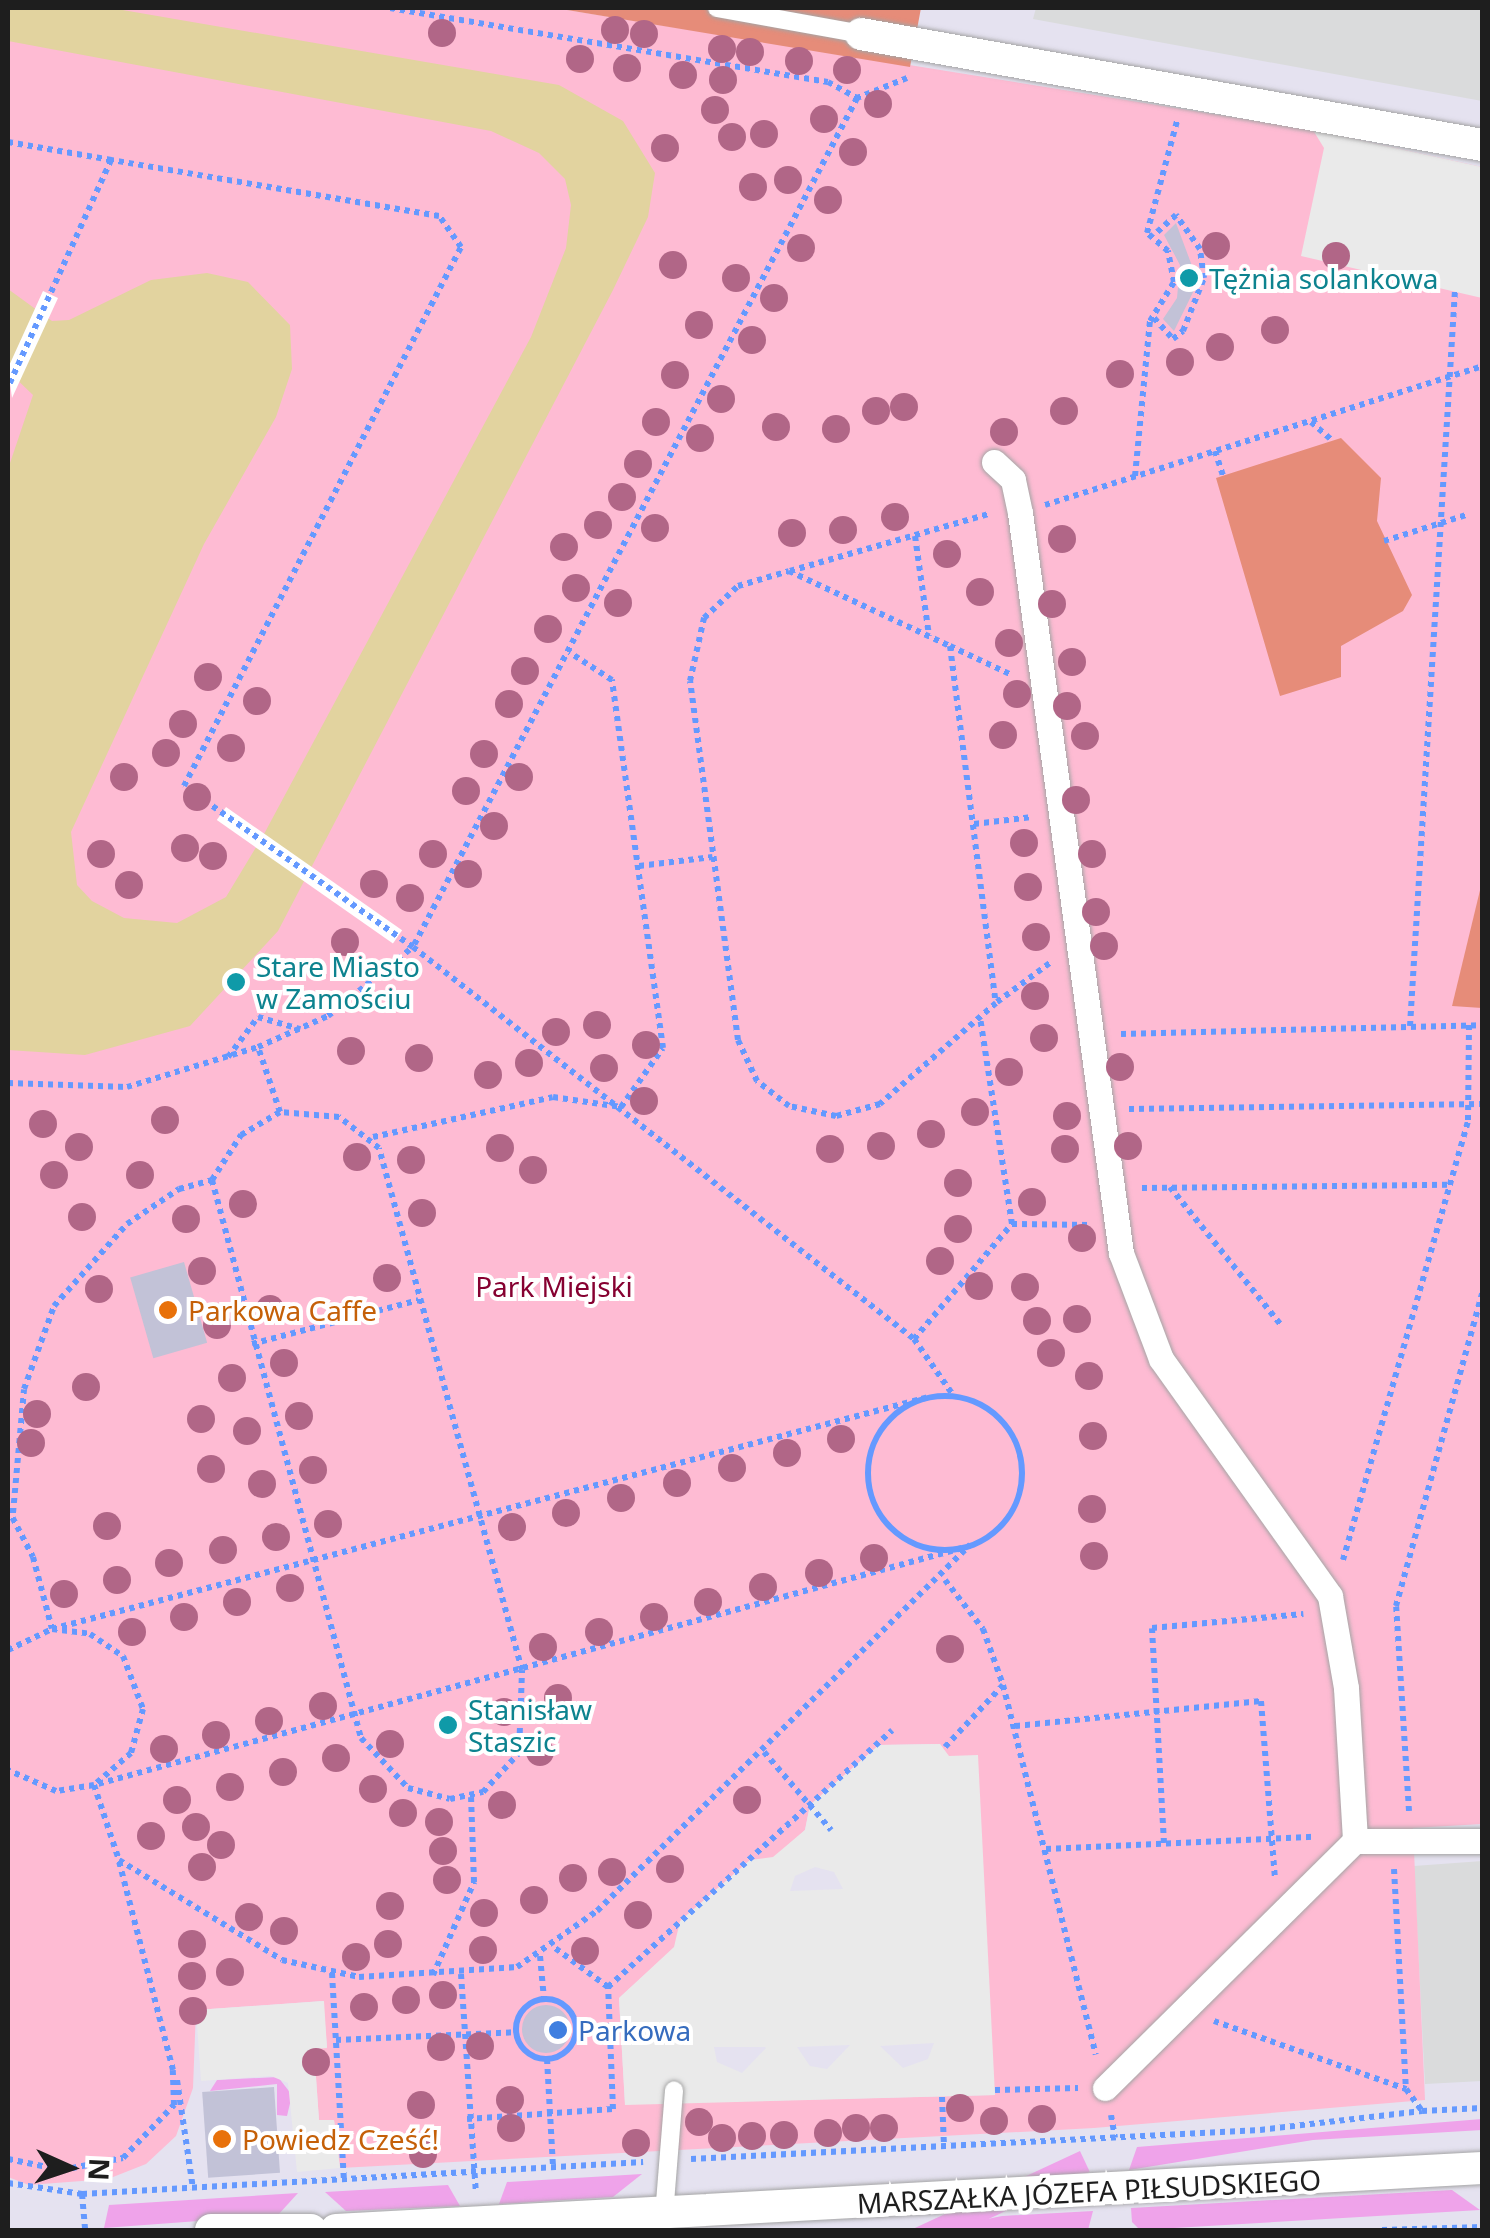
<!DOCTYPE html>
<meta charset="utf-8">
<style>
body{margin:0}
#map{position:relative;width:1490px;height:2238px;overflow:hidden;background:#e5e2f0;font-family:"Noto Sans",sans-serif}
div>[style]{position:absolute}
.residential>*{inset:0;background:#dadbdc}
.grass>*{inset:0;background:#efa3ea;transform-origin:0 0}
.park>*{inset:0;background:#febbd3}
.pitch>*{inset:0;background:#e68c79}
.parking>*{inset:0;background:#eaeaea}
.water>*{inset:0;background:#e2d39f}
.pier>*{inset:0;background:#fff;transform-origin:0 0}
.building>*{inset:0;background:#c2c2d7;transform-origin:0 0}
.round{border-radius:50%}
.path>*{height:6px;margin-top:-3px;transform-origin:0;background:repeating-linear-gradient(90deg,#6499ff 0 5px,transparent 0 10px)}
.path>.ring{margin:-3px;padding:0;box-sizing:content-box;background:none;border:6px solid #6499ff;border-radius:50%}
.roads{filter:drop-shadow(0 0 2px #a5a5a5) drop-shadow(0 0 2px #a5a5a5)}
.service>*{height:18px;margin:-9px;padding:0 9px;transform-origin:9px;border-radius:9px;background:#fff}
.pedestrian>*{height:25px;margin:-12.5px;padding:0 12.5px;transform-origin:12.5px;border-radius:12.5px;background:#fff}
.minor>*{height:32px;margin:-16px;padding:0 16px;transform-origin:16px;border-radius:16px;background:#fff}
.trees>*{width:28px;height:28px;margin:-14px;border-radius:50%;background:#b16687}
.dots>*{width:28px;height:28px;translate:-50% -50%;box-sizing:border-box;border:5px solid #fff;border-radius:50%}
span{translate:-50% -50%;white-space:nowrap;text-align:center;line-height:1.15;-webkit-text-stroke:8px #fff;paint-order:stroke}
.culture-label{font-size:28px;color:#0d838f}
.left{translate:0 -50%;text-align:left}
.park-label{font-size:28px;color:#860131}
.food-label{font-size:28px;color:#c56008}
.shop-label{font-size:28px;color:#366cbe}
.street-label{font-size:28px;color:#1e1e1e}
.frame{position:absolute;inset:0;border:10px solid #1e1e1e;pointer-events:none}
.north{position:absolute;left:20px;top:2118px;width:100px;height:100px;-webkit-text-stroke:8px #fff;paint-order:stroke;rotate:93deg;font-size:28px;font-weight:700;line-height:40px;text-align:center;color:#1e1e1e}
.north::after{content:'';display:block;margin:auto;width:35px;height:45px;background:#1e1e1e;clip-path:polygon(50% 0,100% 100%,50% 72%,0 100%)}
</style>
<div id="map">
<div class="residential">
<div style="clip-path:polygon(1036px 8px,1482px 8px,1482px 101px,1033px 19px)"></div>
<div style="clip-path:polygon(1482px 1861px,1482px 2081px,1425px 2084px,1414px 1866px)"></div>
</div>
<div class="grass">
<div style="clip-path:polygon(278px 2077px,292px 2095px,287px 2116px,277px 2115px,277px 2084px,210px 2091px,217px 2080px)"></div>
<div style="clip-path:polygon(1482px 2119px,1482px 2130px,1313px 2140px,1129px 2170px,1137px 2147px)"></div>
<div style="left:1080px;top:2151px;width:23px;height:393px;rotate:65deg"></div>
<div style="clip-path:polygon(642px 2174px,613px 2197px,499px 2204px,507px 2182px)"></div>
<div style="clip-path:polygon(448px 2185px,460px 2206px,346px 2211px,325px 2192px)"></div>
<div style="clip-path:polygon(1452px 2190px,1480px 2210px,1140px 2230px,1132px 2222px,1131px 2208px)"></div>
<div style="clip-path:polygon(298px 2193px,278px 2215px,104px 2228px,109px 2205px)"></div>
<div style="clip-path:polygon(1093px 2211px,1088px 2230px,934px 2230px,1002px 2216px)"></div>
</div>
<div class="park">
<div style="clip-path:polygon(evenodd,8px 8px,555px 8px,1313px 130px,1482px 167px,1482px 1824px,1413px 1828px,1425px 2100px,1094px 2128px,340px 2168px,334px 2120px,319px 2121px,314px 2049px,327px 2047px,323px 2001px,196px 2010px,193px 2088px,176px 2136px,146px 2164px,108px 2179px,29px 2185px,8px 2177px,8px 8px,879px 1745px,940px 1744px,948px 1756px,995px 2095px,625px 2104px,619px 1998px,805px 1830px,810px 1805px,879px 1745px)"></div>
</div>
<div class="pitch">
<div style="clip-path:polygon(555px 8px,921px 8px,910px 67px)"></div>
<div style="clip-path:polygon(1341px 438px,1381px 478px,1377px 521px,1412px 595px,1403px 611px,1341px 646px,1341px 677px,1280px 696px,1216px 478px)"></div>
<div style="clip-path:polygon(1482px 882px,1482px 1008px,1452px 1006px)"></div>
</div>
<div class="parking">
<div style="clip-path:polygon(1313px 130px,1482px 167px,1482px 298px,1301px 256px,1324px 148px)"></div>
<div style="clip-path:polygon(evenodd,940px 1744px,949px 1756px,978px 1755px,995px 2095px,625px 2105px,619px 1998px,674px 1947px,680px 1921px,750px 1860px,773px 1857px,805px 1830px,810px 1805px,879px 1745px,940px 1744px,815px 1867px,834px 1872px,843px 1889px,790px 1891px,795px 1876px,815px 1867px,940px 1744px,934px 2043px,928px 2059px,903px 2068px,880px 2046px,934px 2043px,940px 1744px,850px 2045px,827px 2069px,810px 2066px,797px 2047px,850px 2045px,940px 1744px,714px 2047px,765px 2047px,766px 2048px,742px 2073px,717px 2062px,714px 2047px)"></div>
<div style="clip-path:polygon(324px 2001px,327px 2048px,314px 2049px,319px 2120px,334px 2120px,340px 2168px,297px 2172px,288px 2083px,271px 2076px,201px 2081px,196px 2010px)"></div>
</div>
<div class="water">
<div style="clip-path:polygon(8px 8px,111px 8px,559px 85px,623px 121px,655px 173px,648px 217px,613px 290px,278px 931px,190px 1026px,85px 1055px,8px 1050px,8px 469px,33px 395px,8px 371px,8px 289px,52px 321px,69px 320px,151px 280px,207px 273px,248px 282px,290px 325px,292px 369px,276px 417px,204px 544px,71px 832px,77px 885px,92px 901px,124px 918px,177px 923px,226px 897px,264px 834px,531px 337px,566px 248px,571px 205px,565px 179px,539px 153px,491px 131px,8px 41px)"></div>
</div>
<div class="pier">
<div style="clip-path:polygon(43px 291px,58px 298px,12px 398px,8px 368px)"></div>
<div style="left:226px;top:807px;width:215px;height:16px;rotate:35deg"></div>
</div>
<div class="building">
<div style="clip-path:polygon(1176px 223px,1198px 282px,1174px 331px,1163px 319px,1177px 298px,1180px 265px,1164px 235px)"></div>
<div style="left:184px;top:1262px;width:84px;height:56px;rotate:74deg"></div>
<div class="round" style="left:522px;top:2005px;width:48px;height:48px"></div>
<div style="left:274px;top:2087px;width:86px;height:72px;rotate:86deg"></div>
</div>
<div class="path">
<div style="left:390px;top:8px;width:444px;rotate:9.6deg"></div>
<div style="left:828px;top:82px;width:33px;rotate:29deg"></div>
<div style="left:907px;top:78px;width:54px;rotate:158.2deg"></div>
<div style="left:857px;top:98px;width:958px;rotate:117.61deg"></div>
<div style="left:413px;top:947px;width:636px;rotate:38.04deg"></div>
<div style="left:914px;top:1339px;width:68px;rotate:55.1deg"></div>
<div style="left:8px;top:142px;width:105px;rotate:9.9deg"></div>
<div style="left:111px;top:160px;width:249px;rotate:114.4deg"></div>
<div style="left:1154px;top:318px;width:28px;rotate:48deg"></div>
<div style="left:1173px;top:339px;width:13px;rotate:-39deg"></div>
<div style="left:1183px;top:331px;width:57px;rotate:-68.4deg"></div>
<div style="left:1204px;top:278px;width:29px;rotate:-98deg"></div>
<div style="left:1200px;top:249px;width:42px;rotate:-125.2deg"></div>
<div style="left:1176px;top:215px;width:28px;rotate:138deg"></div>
<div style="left:1311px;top:422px;width:29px;rotate:41deg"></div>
<div style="left:1215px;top:451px;width:26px;rotate:72deg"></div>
<div style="left:1135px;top:476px;width:156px;rotate:-84.5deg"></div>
<div style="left:1150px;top:321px;width:46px;rotate:-58.4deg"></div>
<div style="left:1174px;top:282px;width:32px;rotate:-101deg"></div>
<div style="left:1168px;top:251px;width:28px;rotate:-139deg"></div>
<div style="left:1147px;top:233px;width:116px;rotate:-75deg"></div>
<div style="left:1045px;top:505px;width:459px;rotate:-17.6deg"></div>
<div style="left:915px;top:536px;width:101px;rotate:82deg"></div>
<div style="left:1384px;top:541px;width:89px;rotate:-17.6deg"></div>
<div style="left:790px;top:571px;width:207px;rotate:-16deg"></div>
<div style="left:950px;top:646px;width:360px;rotate:82.7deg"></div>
<div style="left:996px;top:1003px;width:154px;rotate:139deg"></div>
<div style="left:880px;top:1104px;width:46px;rotate:164.7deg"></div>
<div style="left:836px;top:1116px;width:48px;rotate:-168deg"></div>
<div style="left:789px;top:1106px;width:41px;rotate:-142deg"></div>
<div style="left:757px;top:1081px;width:45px;rotate:-114.9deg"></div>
<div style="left:738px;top:1040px;width:362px;rotate:-97.6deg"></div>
<div style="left:690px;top:681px;width:65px;rotate:-77.5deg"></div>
<div style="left:704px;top:618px;width:47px;rotate:-43.3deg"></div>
<div style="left:738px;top:586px;width:53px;rotate:-16.4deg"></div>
<div style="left:789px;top:571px;width:178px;rotate:25deg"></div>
<div style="left:950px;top:646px;width:68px;rotate:25.1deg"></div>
<div style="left:974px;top:824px;width:58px;rotate:-6.9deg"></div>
<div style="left:639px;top:866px;width:74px;rotate:-7deg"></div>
<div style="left:997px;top:1002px;width:67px;rotate:-36.5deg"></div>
<div style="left:1410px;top:1026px;width:736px;rotate:-86.5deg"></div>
<div style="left:1121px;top:1034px;width:361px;rotate:-1.4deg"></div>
<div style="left:228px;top:1057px;width:50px;rotate:-53.1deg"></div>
<div style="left:258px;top:1017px;width:44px;rotate:15.9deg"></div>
<div style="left:8px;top:1083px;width:119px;rotate:1.9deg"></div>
<div style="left:127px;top:1087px;width:137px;rotate:-17deg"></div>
<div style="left:258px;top:1047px;width:77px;rotate:-23.9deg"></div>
<div style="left:328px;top:1016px;width:109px;rotate:-39.1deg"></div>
<div style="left:413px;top:947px;width:280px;rotate:-144.9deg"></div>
<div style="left:184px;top:786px;width:606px;rotate:-62.8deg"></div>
<div style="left:461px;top:247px;width:38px;rotate:-125deg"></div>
<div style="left:439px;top:216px;width:333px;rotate:-170.3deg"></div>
<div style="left:1129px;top:1109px;width:353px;rotate:-0.8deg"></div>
<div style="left:373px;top:1137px;width:184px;rotate:-12.5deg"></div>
<div style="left:553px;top:1097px;width:69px;rotate:8.4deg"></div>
<div style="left:621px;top:1107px;width:72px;rotate:-54.6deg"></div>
<div style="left:663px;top:1048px;width:372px;rotate:-97.9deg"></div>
<div style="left:612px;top:680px;width:51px;rotate:-146.9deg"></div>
<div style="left:212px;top:1180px;width:578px;rotate:75.05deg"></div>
<div style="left:361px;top:1738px;width:69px;rotate:46.8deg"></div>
<div style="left:408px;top:1788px;width:43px;rotate:14.7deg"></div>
<div style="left:450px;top:1799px;width:34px;rotate:-12deg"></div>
<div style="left:483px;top:1792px;width:53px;rotate:-47.3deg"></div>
<div style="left:519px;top:1753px;width:83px;rotate:-87.9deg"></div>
<div style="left:522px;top:1670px;width:541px;rotate:-105.32deg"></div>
<div style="left:379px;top:1148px;width:51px;rotate:-142.2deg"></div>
<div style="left:339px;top:1117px;width:59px;rotate:-175.2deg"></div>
<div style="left:1170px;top:1187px;width:176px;rotate:51.2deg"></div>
<div style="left:1142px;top:1188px;width:306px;rotate:-0.6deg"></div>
<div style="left:1012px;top:1224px;width:79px;rotate:0.7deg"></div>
<div style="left:914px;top:1339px;width:151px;rotate:-49.6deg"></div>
<div style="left:1012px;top:1224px;width:208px;rotate:-98.8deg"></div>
<div style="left:252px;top:1344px;width:172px;rotate:-14.8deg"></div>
<div class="ring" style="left:868px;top:1396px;width:148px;height:148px"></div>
<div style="left:8px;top:1509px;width:54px;rotate:62.5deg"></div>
<div style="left:33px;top:1557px;width:74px;rotate:75.2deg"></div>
<div style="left:52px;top:1629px;width:907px;rotate:-14.82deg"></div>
<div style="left:13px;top:1513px;width:124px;rotate:-84.9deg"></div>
<div style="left:24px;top:1389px;width:88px;rotate:-70.1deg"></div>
<div style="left:54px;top:1306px;width:110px;rotate:-48.3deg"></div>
<div style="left:127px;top:1224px;width:63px;rotate:-33.9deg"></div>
<div style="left:179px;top:1189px;width:34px;rotate:-15deg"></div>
<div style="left:212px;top:1180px;width:54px;rotate:-57.2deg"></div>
<div style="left:241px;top:1135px;width:45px;rotate:-30.5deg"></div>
<div style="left:280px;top:1112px;width:69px;rotate:-108.7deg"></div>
<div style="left:962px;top:1548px;width:900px;rotate:164.73deg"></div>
<div style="left:94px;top:1785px;width:79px;rotate:71.6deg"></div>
<div style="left:119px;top:1860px;width:191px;rotate:31.5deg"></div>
<div style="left:282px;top:1960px;width:79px;rotate:12.4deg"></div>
<div style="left:359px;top:1977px;width:158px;rotate:-3.6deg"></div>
<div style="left:517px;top:1967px;width:98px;rotate:-35deg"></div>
<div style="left:597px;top:1911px;width:523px;rotate:-44.46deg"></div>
<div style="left:1343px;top:1560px;width:457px;rotate:-74.1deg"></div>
<div style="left:1468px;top:1120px;width:96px;rotate:-89.4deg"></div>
<div style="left:945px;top:1580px;width:62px;rotate:52.2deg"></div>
<div style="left:983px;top:1629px;width:59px;rotate:70.3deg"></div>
<div style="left:1003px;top:1685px;width:381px;rotate:75.9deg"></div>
<div style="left:8px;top:1650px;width:49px;rotate:-25.5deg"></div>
<div style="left:52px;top:1629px;width:38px;rotate:7deg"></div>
<div style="left:90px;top:1634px;width:40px;rotate:34deg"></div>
<div style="left:123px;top:1656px;width:57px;rotate:69.3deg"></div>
<div style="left:143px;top:1709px;width:46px;rotate:105.3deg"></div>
<div style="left:131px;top:1753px;width:49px;rotate:139.1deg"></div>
<div style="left:94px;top:1785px;width:38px;rotate:171deg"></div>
<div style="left:56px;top:1791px;width:52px;rotate:-156.4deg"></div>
<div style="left:1015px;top:1726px;width:247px;rotate:-5.8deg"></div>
<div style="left:1261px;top:1701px;width:177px;rotate:85.5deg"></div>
<div style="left:945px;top:1747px;width:85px;rotate:-46.9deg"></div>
<div style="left:764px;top:1752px;width:103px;rotate:49.3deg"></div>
<div style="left:1409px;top:1811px;width:205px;rotate:-93.6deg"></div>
<div style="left:1396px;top:1606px;width:324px;rotate:-74.6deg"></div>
<div style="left:1164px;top:1843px;width:215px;rotate:-93.2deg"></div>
<div style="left:1152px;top:1628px;width:152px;rotate:-5.3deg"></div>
<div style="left:1046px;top:1849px;width:268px;rotate:-2.6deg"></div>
<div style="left:1394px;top:1869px;width:220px;rotate:86.9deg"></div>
<div style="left:1406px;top:2089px;width:27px;rotate:54deg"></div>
<div style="left:1422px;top:2111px;width:60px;rotate:-2.9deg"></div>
<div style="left:540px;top:1956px;width:43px;rotate:84.7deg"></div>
<div style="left:332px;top:1973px;width:207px;rotate:86.7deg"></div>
<div style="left:461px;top:1974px;width:219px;rotate:86.1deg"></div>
<div style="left:433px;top:1975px;width:102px;rotate:-66.2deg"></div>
<div style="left:474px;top:1882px;width:85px;rotate:-92deg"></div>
<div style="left:608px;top:1987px;width:383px;rotate:-42.1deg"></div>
<div class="ring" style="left:516px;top:1999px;width:54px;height:54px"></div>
<div style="left:1214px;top:2021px;width:204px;rotate:19.5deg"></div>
<div style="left:575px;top:2029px;width:35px;rotate:-5deg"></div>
<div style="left:336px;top:2040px;width:180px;rotate:-2.5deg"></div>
<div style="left:547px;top:2059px;width:109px;rotate:86.8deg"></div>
<div style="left:177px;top:2080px;width:110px;rotate:81.6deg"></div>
<div style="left:995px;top:2090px;width:83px;rotate:-1.4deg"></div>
<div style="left:942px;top:2097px;width:50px;rotate:87.7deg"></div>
<div style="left:1111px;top:2115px;width:23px;rotate:80deg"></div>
<div style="left:467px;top:2119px;width:146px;rotate:-3.9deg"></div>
<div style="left:613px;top:2109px;width:122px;rotate:-92.3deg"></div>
<div style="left:608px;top:1987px;width:66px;rotate:-143.7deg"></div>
<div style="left:8px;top:2159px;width:55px;rotate:11.5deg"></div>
<div style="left:62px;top:2170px;width:62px;rotate:-11.1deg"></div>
<div style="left:123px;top:2158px;width:74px;rotate:-46.1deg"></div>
<div style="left:174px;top:2105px;width:35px;rotate:-92deg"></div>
<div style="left:173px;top:2070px;width:216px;rotate:-104.5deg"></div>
<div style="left:691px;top:2159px;width:570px;rotate:-2.92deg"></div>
<div style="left:1260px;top:2130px;width:163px;rotate:-6.7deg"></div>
<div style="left:8px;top:2183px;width:75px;rotate:8.5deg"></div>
<div style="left:82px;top:2194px;width:562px;rotate:-3.26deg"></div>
<div style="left:82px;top:2194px;width:36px;rotate:85deg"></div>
<div style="left:1382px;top:2230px;width:100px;rotate:-1.7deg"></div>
</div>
<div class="roads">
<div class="service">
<div style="left:717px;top:8px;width:146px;rotate:10.2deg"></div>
<div style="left:664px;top:2215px;width:125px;rotate:-85.4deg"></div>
</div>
<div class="pedestrian">
<div style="left:994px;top:462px;width:26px;rotate:43deg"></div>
<div style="left:1013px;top:480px;width:34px;rotate:78deg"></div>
<div style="left:1020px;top:513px;width:747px;rotate:82.23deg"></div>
<div style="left:1121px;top:1253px;width:113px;rotate:69.3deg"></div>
<div style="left:1161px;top:1359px;width:291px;rotate:54.5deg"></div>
<div style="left:1330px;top:1596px;width:93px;rotate:80.1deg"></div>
<div style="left:1346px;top:1688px;width:153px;rotate:86.6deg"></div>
<div style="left:1105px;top:2088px;width:351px;rotate:-44.7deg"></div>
<div style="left:1355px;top:1841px;width:127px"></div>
</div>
<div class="minor">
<div style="left:861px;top:34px;width:631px;rotate:10.13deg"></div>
<div style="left:211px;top:2230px;width:100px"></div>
<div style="left:336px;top:2230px;width:1148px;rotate:-3.1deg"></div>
</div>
</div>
<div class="trees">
<div style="left:615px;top:30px"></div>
<div style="left:442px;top:33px"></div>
<div style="left:644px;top:34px"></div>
<div style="left:722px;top:49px"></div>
<div style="left:750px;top:52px"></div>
<div style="left:580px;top:59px"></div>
<div style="left:799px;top:61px"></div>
<div style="left:627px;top:68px"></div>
<div style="left:847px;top:70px"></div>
<div style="left:683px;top:75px"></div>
<div style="left:723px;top:80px"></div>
<div style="left:878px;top:104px"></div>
<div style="left:715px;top:110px"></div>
<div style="left:824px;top:119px"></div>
<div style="left:764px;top:134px"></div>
<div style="left:732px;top:137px"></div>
<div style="left:665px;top:148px"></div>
<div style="left:853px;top:152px"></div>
<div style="left:788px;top:180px"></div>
<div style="left:753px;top:187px"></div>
<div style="left:828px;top:200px"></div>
<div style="left:1216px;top:246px"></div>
<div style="left:801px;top:248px"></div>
<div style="left:1336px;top:256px"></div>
<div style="left:673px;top:265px"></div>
<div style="left:736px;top:278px"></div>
<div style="left:774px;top:298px"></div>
<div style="left:699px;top:325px"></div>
<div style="left:1275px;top:330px"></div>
<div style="left:752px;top:340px"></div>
<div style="left:1220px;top:347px"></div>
<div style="left:1180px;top:362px"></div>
<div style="left:1120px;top:374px"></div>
<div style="left:675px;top:375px"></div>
<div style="left:721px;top:399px"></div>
<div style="left:904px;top:407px"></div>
<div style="left:876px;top:411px"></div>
<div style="left:1064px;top:411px"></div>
<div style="left:656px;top:422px"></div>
<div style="left:776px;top:427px"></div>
<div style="left:836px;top:429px"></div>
<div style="left:1004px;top:432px"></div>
<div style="left:700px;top:438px"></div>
<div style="left:638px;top:464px"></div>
<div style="left:622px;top:497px"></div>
<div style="left:895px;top:517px"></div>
<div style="left:598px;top:525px"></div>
<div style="left:655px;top:528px"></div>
<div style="left:843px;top:530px"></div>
<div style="left:792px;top:533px"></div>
<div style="left:1062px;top:539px"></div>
<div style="left:564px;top:547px"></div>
<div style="left:947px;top:554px"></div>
<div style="left:576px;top:588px"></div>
<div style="left:980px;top:592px"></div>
<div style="left:618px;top:603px"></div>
<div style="left:1052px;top:604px"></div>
<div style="left:548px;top:629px"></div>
<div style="left:1009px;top:643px"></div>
<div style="left:1072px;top:662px"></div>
<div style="left:525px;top:671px"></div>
<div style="left:208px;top:677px"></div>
<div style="left:1017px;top:694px"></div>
<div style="left:257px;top:701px"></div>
<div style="left:509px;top:704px"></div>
<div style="left:1067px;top:706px"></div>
<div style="left:183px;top:724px"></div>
<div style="left:1003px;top:735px"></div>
<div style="left:1085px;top:736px"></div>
<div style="left:231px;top:748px"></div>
<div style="left:166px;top:753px"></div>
<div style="left:484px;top:754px"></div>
<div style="left:124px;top:777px"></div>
<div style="left:519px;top:777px"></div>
<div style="left:466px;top:791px"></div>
<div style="left:197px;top:797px"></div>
<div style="left:1076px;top:800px"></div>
<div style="left:494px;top:826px"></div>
<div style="left:1024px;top:843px"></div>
<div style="left:185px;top:848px"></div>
<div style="left:101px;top:854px"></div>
<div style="left:433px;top:854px"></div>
<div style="left:1092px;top:854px"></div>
<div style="left:213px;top:856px"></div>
<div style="left:468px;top:874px"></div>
<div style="left:374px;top:884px"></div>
<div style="left:129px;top:885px"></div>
<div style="left:1028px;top:887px"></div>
<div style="left:410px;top:898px"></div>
<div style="left:1096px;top:912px"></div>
<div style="left:1036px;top:937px"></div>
<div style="left:345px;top:942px"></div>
<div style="left:1104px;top:946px"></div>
<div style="left:1035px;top:996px"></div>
<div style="left:597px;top:1025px"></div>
<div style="left:556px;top:1032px"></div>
<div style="left:1044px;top:1038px"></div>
<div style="left:646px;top:1045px"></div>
<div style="left:351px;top:1051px"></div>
<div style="left:419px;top:1058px"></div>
<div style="left:529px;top:1063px"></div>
<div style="left:1120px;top:1067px"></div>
<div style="left:604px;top:1068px"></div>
<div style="left:1009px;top:1072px"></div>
<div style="left:488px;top:1075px"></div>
<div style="left:644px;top:1101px"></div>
<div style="left:975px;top:1112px"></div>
<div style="left:1067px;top:1116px"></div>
<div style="left:165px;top:1120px"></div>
<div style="left:43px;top:1124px"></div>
<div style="left:931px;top:1134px"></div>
<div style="left:881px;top:1146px"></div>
<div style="left:1128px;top:1146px"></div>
<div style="left:79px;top:1147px"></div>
<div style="left:500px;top:1148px"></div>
<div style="left:830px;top:1149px"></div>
<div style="left:1065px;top:1149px"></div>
<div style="left:357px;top:1157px"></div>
<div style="left:411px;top:1160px"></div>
<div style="left:533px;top:1170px"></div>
<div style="left:54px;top:1175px"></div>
<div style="left:140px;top:1175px"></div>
<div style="left:958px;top:1183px"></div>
<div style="left:1032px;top:1202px"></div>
<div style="left:243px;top:1204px"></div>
<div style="left:422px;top:1213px"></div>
<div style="left:82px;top:1217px"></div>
<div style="left:186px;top:1219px"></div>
<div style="left:958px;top:1229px"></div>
<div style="left:1082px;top:1238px"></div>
<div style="left:940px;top:1261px"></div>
<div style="left:202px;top:1271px"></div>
<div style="left:387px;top:1278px"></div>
<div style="left:979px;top:1286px"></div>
<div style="left:1025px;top:1287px"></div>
<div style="left:99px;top:1289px"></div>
<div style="left:270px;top:1309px"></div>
<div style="left:1077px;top:1319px"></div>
<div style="left:1037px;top:1321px"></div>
<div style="left:217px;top:1325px"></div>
<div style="left:1051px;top:1353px"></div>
<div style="left:284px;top:1363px"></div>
<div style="left:1089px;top:1376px"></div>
<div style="left:232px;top:1378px"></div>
<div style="left:86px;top:1387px"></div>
<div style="left:37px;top:1414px"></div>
<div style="left:299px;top:1416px"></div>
<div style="left:201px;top:1419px"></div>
<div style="left:247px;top:1431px"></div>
<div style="left:1093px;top:1436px"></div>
<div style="left:841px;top:1439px"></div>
<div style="left:31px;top:1443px"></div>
<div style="left:787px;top:1453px"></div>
<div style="left:732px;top:1468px"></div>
<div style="left:211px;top:1469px"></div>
<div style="left:313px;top:1470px"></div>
<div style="left:677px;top:1483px"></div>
<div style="left:262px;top:1484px"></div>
<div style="left:621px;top:1498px"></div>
<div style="left:1092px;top:1509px"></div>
<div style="left:566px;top:1513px"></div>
<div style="left:328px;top:1524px"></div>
<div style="left:107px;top:1526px"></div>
<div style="left:512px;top:1527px"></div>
<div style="left:276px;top:1537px"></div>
<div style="left:223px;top:1550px"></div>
<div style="left:1094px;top:1556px"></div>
<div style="left:874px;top:1558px"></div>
<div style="left:169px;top:1563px"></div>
<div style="left:819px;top:1573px"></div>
<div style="left:117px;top:1580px"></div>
<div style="left:763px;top:1587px"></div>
<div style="left:290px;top:1588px"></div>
<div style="left:64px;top:1594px"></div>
<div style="left:237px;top:1602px"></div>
<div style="left:708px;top:1602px"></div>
<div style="left:184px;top:1617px"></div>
<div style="left:654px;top:1617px"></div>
<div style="left:132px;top:1632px"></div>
<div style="left:599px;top:1632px"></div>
<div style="left:543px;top:1647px"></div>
<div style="left:950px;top:1649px"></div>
<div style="left:558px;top:1698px"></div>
<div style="left:323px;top:1706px"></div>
<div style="left:504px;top:1712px"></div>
<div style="left:269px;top:1721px"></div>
<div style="left:216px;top:1735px"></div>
<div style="left:390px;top:1744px"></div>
<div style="left:164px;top:1749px"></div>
<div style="left:540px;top:1752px"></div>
<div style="left:336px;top:1758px"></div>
<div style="left:283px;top:1772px"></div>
<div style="left:230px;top:1787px"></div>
<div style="left:373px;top:1789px"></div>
<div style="left:177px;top:1800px"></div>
<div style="left:747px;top:1800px"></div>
<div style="left:502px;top:1805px"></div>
<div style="left:403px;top:1813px"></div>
<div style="left:439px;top:1822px"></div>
<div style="left:196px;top:1827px"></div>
<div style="left:151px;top:1836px"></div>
<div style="left:221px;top:1845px"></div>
<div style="left:443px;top:1851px"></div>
<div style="left:202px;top:1867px"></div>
<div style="left:670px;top:1869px"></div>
<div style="left:612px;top:1872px"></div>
<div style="left:573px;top:1878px"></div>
<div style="left:447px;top:1880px"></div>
<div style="left:534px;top:1900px"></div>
<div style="left:390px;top:1906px"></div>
<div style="left:484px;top:1913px"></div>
<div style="left:638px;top:1915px"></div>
<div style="left:249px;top:1917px"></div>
<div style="left:284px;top:1931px"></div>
<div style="left:192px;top:1944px"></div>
<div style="left:388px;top:1944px"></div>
<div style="left:483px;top:1950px"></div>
<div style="left:585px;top:1951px"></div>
<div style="left:356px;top:1957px"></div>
<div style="left:230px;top:1972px"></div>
<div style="left:192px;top:1976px"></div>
<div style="left:443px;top:1995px"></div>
<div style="left:406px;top:2000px"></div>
<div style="left:364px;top:2007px"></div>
<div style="left:193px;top:2011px"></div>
<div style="left:480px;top:2046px"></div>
<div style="left:441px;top:2047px"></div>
<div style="left:316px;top:2062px"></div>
<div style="left:510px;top:2100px"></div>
<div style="left:421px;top:2105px"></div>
<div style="left:960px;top:2108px"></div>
<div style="left:1042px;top:2119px"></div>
<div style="left:994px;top:2121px"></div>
<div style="left:699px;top:2122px"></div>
<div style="left:511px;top:2128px"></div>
<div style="left:856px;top:2128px"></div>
<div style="left:884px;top:2128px"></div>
<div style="left:828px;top:2133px"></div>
<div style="left:784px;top:2135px"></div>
<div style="left:752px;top:2136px"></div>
<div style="left:722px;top:2138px"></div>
<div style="left:636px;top:2143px"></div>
<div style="left:423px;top:2154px"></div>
</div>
<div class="dots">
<div style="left:1189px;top:278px;background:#0f9aa8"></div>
<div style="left:236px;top:982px;background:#0f9aa8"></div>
<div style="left:168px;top:1310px;background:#e8710a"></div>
<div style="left:448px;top:1725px;background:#0f9aa8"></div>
<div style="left:558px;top:2030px;background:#3f7fe0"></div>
<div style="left:222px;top:2139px;background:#e8710a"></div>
</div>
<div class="culture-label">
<span class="left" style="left:1209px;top:278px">Tężnia solankowa</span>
<span class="left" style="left:256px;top:982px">Stare Miasto<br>w Zamościu</span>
<span class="left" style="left:468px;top:1725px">Stanisław<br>Staszic</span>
</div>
<div class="park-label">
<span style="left:554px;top:1286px">Park Miejski</span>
</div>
<div class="food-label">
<span class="left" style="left:188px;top:1310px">Parkowa Caffe</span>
<span class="left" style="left:242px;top:2139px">Powiedz Cześć!</span>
</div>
<div class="shop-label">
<span class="left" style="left:578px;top:2030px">Parkowa</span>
</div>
<div class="street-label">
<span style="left:1089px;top:2191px;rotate:-3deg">MARSZAŁKA JÓZEFA PIŁSUDSKIEGO</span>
</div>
<div class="frame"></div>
<div class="north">N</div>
</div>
